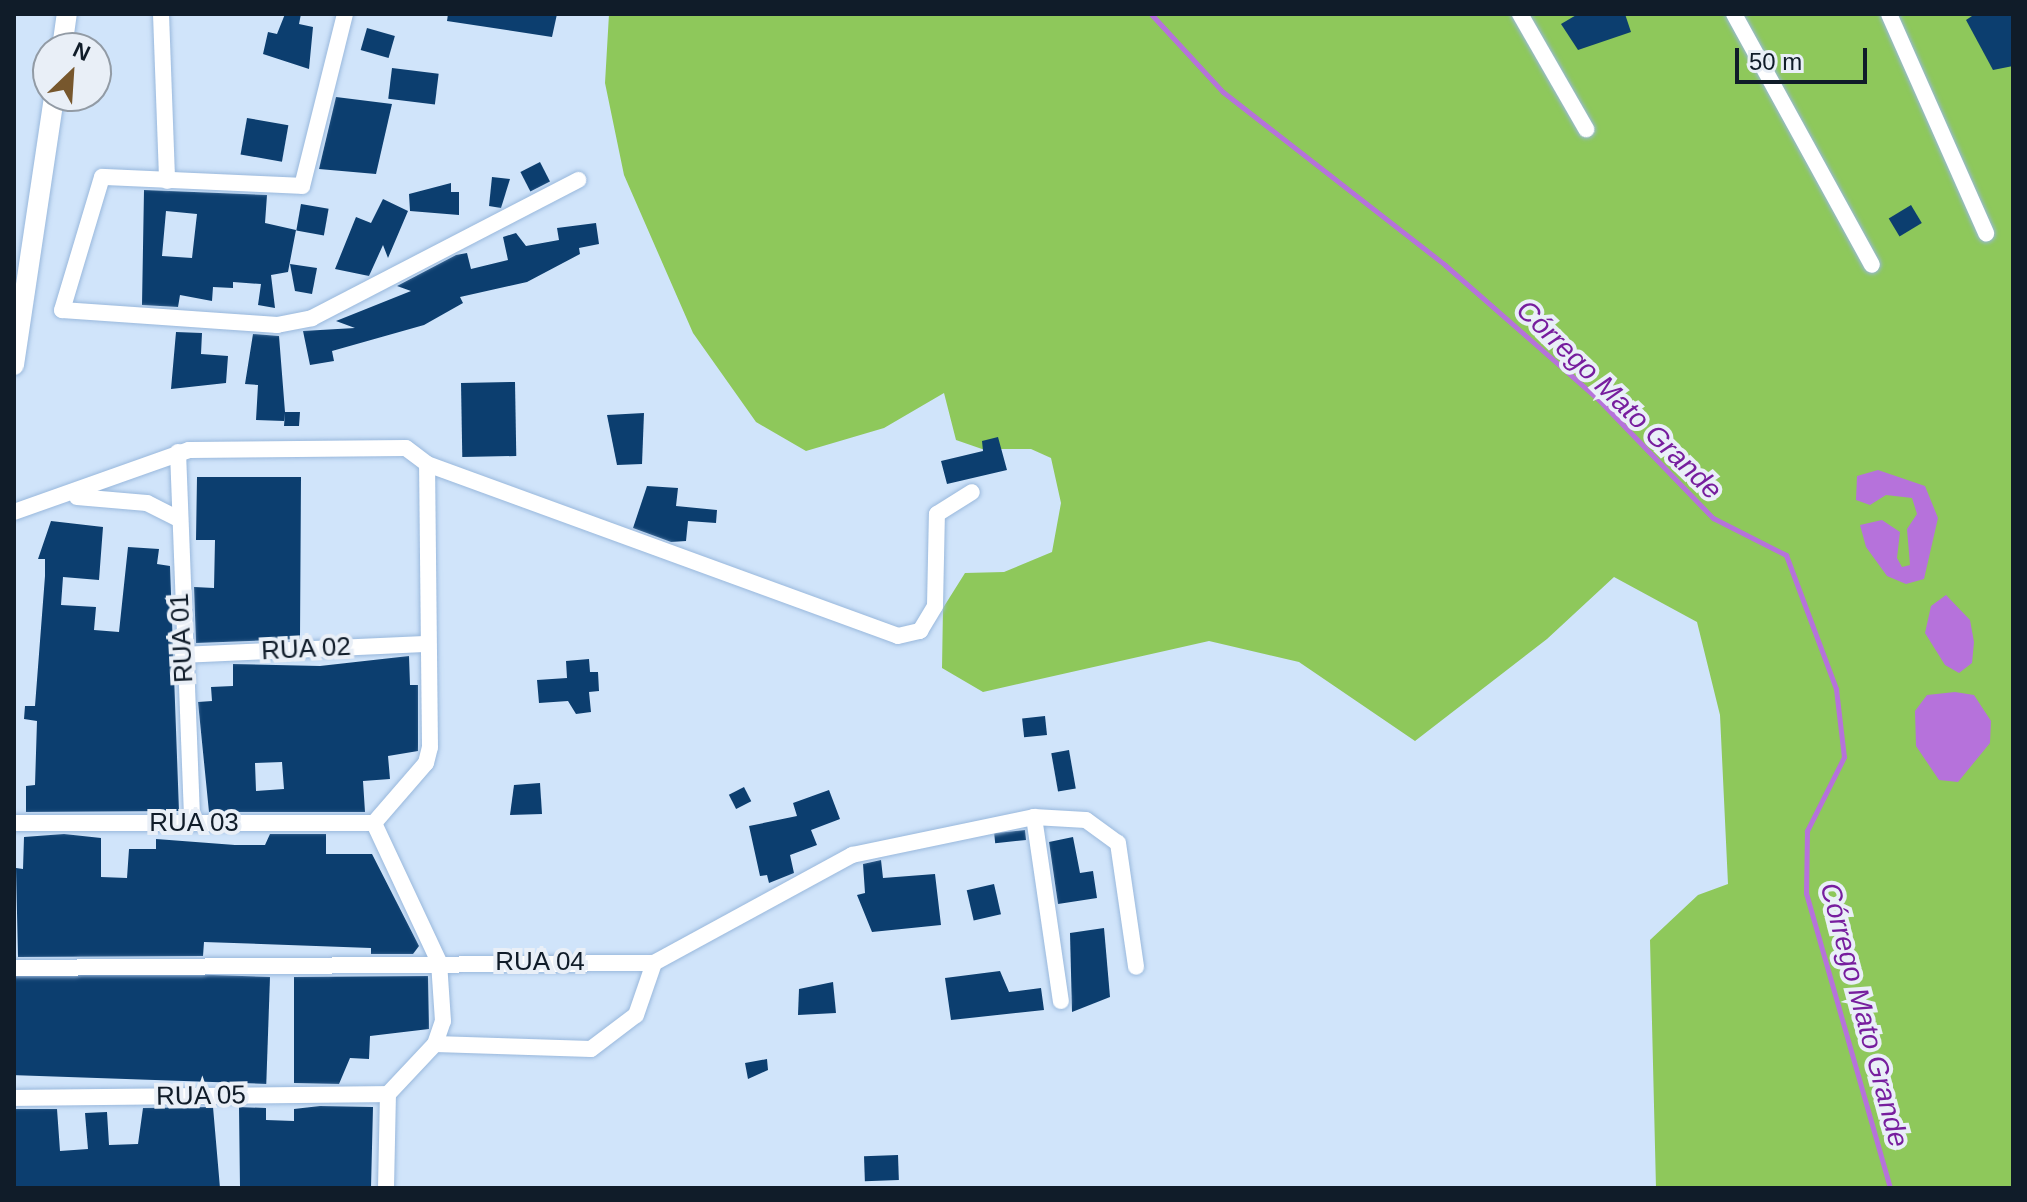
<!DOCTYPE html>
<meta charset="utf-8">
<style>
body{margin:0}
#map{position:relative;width:2027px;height:1202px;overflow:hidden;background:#d0e4fa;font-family:Arial,sans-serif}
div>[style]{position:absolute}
.green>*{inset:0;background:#8ec85b}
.water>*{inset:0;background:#b672db}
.stream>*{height:5px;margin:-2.5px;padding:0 2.5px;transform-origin:2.5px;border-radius:2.5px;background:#b672db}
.building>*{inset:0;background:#0c3e6f;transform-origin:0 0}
.roads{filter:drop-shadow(0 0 2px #99b8dc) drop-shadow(0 0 2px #99b8dc)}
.minor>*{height:16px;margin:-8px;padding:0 8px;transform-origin:8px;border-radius:8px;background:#fff}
.tertiary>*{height:20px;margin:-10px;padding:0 10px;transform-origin:10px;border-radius:10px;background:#fff}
span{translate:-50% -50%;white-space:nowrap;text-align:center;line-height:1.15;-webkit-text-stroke:8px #e9eff7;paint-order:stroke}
.street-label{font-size:26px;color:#101c29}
.water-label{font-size:28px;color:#771e9e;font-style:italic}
.frame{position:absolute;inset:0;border:16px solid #101c29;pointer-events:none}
.north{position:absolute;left:32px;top:32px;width:80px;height:80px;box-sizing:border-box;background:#e9eff7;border:2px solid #929ba5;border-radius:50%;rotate:25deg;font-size:22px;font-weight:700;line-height:32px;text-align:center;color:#101c29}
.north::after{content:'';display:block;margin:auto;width:28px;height:36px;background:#77572d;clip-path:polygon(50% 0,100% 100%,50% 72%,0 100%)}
.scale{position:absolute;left:1735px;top:48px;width:132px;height:36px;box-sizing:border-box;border:4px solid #101c29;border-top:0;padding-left:10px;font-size:24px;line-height:28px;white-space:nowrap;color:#101c29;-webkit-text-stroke:6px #e9eff7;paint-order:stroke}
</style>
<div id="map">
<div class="green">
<div style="clip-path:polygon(609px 14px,2013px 14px,2013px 1188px,1656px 1188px,1650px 940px,1698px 895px,1728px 884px,1720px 715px,1697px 622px,1614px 577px,1547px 639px,1415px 741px,1299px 662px,1209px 641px,983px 692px,942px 668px,943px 608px,965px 573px,1004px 572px,1052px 552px,1061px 503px,1051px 458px,1031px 449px,982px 449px,956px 440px,944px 393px,884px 428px,806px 451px,756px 422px,693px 333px,624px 175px,605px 83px)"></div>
</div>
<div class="water">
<div style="clip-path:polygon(1878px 470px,1925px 486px,1938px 518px,1924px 579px,1906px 584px,1887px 576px,1866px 547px,1860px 525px,1882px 520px,1900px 532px,1897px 558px,1902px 567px,1910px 565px,1907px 529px,1917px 514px,1912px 498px,1886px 495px,1870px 505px,1856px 500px,1857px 476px)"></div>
<div style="clip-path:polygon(1946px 595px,1970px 620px,1974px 642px,1972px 663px,1959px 673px,1945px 665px,1925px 633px,1931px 606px)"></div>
<div style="clip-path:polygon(1955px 692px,1974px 695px,1991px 721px,1990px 743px,1958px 782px,1939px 780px,1916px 746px,1915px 711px,1927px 695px)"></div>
</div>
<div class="stream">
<div style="left:1151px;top:14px;width:106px;rotate:47.3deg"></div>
<div style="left:1223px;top:92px;width:281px;rotate:37.9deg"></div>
<div style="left:1445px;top:265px;width:202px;rotate:41.2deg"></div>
<div style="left:1597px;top:398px;width:167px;rotate:46deg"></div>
<div style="left:1713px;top:518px;width:82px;rotate:26.9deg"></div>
<div style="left:1786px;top:555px;width:143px;rotate:69.5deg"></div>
<div style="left:1836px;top:689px;width:68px;rotate:83.3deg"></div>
<div style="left:1844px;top:757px;width:83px;rotate:116.6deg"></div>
<div style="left:1807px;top:831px;width:62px;rotate:90.9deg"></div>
<div style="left:1806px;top:893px;width:307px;rotate:74.1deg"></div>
</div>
<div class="building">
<div style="clip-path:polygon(285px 14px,301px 14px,299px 24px,313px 27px,309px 69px,263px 54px,268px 32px,277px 34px)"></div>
<div style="clip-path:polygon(448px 14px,557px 14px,552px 37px,447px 21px)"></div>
<div style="clip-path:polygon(1578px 14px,1625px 14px,1631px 32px,1578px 50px,1561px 24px)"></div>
<div style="clip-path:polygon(1975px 14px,2013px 14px,2013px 66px,1993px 70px,1966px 20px)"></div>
<div style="left:367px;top:28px;width:29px;height:23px;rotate:16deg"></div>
<div style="left:392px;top:68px;width:47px;height:31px;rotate:7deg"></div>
<div style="clip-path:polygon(336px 97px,392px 104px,376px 174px,319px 169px)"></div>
<div style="left:247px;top:118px;width:42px;height:37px;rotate:10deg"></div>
<div style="left:540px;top:162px;width:22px;height:22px;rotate:63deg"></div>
<div style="clip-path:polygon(492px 177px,510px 179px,501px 208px,489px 206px)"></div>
<div style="clip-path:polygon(451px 183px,451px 192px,459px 192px,459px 215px,410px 211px,409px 194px)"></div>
<div style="clip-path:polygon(evenodd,144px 190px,267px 195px,265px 223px,296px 230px,288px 272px,271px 275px,275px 308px,258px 305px,261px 284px,233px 282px,233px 288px,213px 287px,212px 301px,180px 295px,178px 307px,142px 305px,144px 190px,166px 211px,197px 214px,192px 258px,162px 256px,166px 211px)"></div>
<div style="clip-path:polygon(383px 199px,408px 211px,388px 258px,383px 245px,369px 276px,335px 269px,356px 217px,371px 223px)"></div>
<div style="left:301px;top:204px;width:28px;height:27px;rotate:10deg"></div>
<div style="left:1911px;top:205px;width:21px;height:26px;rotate:59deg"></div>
<div style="clip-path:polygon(596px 223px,599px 244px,579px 248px,580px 254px,527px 282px,460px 297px,463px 303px,424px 325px,332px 351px,334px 361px,310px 365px,303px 331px,355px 328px,336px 321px,411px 291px,397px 286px,456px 255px,467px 253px,471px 269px,508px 260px,503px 237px,516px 233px,526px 246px,559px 240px,557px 228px)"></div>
<div style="clip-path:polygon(290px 264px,317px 268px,312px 294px,295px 291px)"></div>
<div style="clip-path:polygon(176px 332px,202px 333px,201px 354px,228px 356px,226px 383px,171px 389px)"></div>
<div style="clip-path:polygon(253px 334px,279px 336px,285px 412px,300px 412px,299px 426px,284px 426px,285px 413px,284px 421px,256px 420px,258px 385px,245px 384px)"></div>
<div style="left:515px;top:382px;width:74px;height:54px;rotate:89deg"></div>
<div style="clip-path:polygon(644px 413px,642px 464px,617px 465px,607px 415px)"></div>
<div style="clip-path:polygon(998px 437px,1007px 470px,947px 484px,941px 461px,983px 451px,982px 441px)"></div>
<div style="clip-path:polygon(197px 477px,301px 477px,300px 639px,196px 643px,194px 587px,214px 588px,215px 540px,196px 540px)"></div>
<div style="clip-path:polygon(647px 486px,678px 488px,676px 506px,717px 510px,716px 523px,688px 521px,686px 541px,671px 542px,633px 528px)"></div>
<div style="clip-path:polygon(51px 521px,103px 527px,99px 580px,63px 577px,61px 605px,96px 607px,94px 630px,119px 632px,128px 547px,159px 549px,157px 564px,170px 566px,179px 811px,26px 812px,26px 786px,35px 785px,37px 721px,24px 719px,25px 706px,35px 706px,45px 576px,45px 559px,38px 559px)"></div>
<div style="clip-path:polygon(evenodd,409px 656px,410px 685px,418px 685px,418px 751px,388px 756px,390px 779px,363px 781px,365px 812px,209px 812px,198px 702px,212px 701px,211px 687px,233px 686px,233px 664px,320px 666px,409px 656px,282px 762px,284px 789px,256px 791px,255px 763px,282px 762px)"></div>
<div style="clip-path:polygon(589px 659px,590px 672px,598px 672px,599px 691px,589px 692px,591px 712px,576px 714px,568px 701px,539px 703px,537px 680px,567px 678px,566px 661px)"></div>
<div style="left:1045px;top:716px;width:19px;height:23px;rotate:84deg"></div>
<div style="left:1069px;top:750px;width:39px;height:18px;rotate:80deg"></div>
<div style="clip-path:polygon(540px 783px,542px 814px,510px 815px,514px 785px)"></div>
<div style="left:744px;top:787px;width:16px;height:17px;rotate:63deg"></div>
<div style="clip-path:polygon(829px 790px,840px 819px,811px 830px,817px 845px,790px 855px,794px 873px,769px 883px,767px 875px,760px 876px,749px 826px,797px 816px,793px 803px)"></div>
<div style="left:1025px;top:830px;width:10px;height:31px;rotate:84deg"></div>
<div style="clip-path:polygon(64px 834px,101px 838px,101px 877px,127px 878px,129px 849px,156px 849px,156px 839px,235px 845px,265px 845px,270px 834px,326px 834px,326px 854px,372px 854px,419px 946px,413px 954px,371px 954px,371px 948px,204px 942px,203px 956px,18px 957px,16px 868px,23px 869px,24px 837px)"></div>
<div style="clip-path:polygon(1073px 837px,1080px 873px,1093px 871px,1097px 898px,1058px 904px,1049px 842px)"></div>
<div style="clip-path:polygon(881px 860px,883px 878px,935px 874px,941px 925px,872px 932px,857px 895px,865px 893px,863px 864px)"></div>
<div style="left:994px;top:884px;width:31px;height:28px;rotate:77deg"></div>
<div style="clip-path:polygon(1104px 928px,1110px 997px,1072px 1012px,1070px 933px)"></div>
<div style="clip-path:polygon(1000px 971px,1009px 992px,1041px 988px,1044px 1010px,951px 1020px,945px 978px)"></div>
<div style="clip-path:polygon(428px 976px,429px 1029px,370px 1036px,369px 1059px,350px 1058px,339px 1084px,294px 1083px,294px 977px)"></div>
<div style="left:270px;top:977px;width:107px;height:256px;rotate:92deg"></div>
<div style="clip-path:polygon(833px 982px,836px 1013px,798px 1015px,799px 989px)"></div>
<div style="clip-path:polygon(767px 1059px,768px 1070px,748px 1079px,745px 1063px)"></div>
<div style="clip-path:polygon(320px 1106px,373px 1107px,371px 1188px,240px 1188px,239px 1107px,266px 1108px,266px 1120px,294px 1121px,294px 1109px)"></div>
<div style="clip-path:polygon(213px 1107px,220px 1188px,14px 1188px,16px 1109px,57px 1109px,60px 1151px,88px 1149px,85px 1113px,107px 1112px,109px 1145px,138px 1144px,143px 1108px)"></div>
<div style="left:898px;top:1155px;width:25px;height:34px;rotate:88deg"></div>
</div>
<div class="roads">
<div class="minor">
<div style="left:161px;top:14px;width:167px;rotate:87.9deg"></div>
<div style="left:345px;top:14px;width:177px;rotate:104deg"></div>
<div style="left:302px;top:186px;width:200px;rotate:-177.4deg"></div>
<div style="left:102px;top:177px;width:139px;rotate:106.7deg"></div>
<div style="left:62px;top:310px;width:216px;rotate:4deg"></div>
<div style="left:277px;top:325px;width:36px;rotate:-11deg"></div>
<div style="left:312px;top:318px;width:300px;rotate:-27.4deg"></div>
<div style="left:1520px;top:14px;width:133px;rotate:60.1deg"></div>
<div style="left:1734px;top:14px;width:286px;rotate:61.2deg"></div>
<div style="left:1889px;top:14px;width:240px;rotate:66.1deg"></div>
<div style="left:178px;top:452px;width:371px;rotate:87.8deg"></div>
<div style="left:77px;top:497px;width:70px;rotate:4.9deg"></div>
<div style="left:147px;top:503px;width:33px;rotate:27deg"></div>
<div style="left:14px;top:512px;width:186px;rotate:-19.5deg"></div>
<div style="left:189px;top:450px;width:217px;rotate:-0.5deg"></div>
<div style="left:406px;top:448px;width:26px;rotate:37deg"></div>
<div style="left:427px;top:464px;width:501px;rotate:20.06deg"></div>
<div style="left:898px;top:636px;width:23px;rotate:-13deg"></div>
<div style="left:920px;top:631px;width:29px;rotate:-59deg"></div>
<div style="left:935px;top:606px;width:92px;rotate:-88.8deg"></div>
<div style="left:937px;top:514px;width:41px;rotate:-32.2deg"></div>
<div style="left:183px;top:655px;width:245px;rotate:-2.6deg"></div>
<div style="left:1034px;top:817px;width:186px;rotate:81.7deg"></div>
<div style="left:14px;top:823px;width:360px"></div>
<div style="left:14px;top:968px;width:640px;rotate:-0.45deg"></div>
<div style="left:654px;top:963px;width:226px;rotate:-28.6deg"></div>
<div style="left:852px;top:855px;width:186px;rotate:-11.8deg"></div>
<div style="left:1034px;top:817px;width:52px;rotate:3.3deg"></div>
<div style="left:1086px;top:820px;width:39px;rotate:36deg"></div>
<div style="left:1118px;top:843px;width:125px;rotate:81.7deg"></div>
<div style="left:435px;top:1044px;width:156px;rotate:1.8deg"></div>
<div style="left:591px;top:1049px;width:56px;rotate:-37.1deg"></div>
<div style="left:636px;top:1015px;width:55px;rotate:-70.9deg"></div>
<div style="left:14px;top:1098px;width:374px;rotate:-0.6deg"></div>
<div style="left:386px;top:1188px;width:94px;rotate:-88.8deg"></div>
<div style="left:388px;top:1094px;width:69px;rotate:-46.8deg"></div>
<div style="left:435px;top:1044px;width:24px;rotate:-71deg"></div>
<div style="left:443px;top:1021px;width:59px;rotate:-93.9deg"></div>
<div style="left:439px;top:962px;width:153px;rotate:-115.1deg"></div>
<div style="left:374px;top:823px;width:79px;rotate:-49.1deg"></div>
<div style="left:426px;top:763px;width:16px;rotate:-76deg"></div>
<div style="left:430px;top:747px;width:283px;rotate:-90.6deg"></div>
</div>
<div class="tertiary">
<div style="left:62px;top:48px;width:34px;rotate:-82deg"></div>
<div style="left:14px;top:365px;width:272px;rotate:-81.5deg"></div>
</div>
</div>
<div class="street-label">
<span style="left:182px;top:638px;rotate:-93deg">RUA 01</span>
<span style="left:306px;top:649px;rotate:-3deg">RUA 02</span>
<span style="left:194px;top:823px">RUA 03</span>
<span style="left:540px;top:962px">RUA 04</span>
<span style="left:201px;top:1096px;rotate:-1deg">RUA 05</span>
</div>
<div class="water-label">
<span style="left:1619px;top:400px;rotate:44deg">Córrego Mato Grande</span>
<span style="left:1864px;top:1015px;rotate:75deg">Córrego Mato Grande</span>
</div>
<div class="frame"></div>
<div class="north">N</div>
<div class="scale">50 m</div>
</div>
